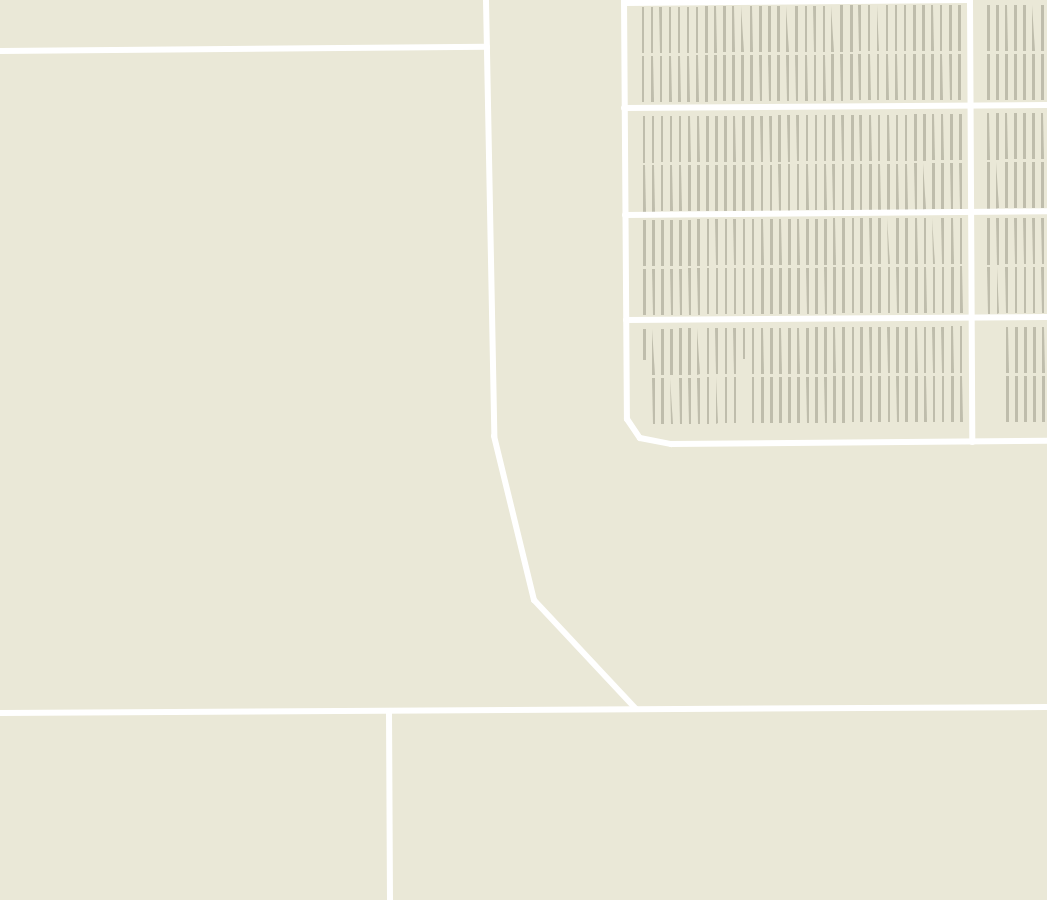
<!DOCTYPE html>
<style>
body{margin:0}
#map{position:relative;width:1047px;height:900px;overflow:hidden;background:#eae8d7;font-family:Lato,sans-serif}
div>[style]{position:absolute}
.building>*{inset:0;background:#bfbdac;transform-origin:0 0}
.service>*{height:6px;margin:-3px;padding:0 3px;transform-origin:3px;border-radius:3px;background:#fff}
span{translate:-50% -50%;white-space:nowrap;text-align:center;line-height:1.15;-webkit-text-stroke:6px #f7f5e4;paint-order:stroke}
</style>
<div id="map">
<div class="building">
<div style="left:840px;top:5px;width:3px;height:47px"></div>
<div style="left:850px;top:5px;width:3px;height:47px"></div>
<div style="clip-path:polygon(858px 5px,861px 5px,861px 51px,859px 51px)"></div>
<div style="left:868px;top:5px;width:2px;height:46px"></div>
<div style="clip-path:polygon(877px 5px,879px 51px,877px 51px)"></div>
<div style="left:886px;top:5px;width:2px;height:46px"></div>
<div style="left:895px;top:5px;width:2px;height:46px"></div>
<div style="left:904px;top:5px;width:2px;height:46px"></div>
<div style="left:913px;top:5px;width:3px;height:46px"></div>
<div style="left:922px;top:5px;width:3px;height:46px"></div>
<div style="clip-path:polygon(931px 5px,933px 5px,934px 51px,931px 51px)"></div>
<div style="left:940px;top:5px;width:2px;height:46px"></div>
<div style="left:949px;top:5px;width:3px;height:46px"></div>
<div style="left:958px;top:5px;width:3px;height:46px"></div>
<div style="left:987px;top:5px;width:3px;height:46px"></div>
<div style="left:996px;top:5px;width:3px;height:46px"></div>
<div style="clip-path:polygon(1005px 5px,1007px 5px,1008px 51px,1005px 51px)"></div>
<div style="left:1014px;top:5px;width:3px;height:46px"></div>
<div style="left:1023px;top:5px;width:3px;height:46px"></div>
<div style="clip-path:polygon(1032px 5px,1035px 51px,1032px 51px)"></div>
<div style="left:1041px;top:5px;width:3px;height:46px"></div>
<div style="left:705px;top:6px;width:3px;height:47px"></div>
<div style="clip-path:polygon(714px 6px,716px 6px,717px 53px,714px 53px)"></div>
<div style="left:723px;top:6px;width:3px;height:46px"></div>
<div style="clip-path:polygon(732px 6px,734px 6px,735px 52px,732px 52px)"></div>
<div style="clip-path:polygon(741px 6px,744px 52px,741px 52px)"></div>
<div style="clip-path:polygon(750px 6px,752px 6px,753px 52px,750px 52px)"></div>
<div style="left:759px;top:6px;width:3px;height:46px"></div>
<div style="left:768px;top:6px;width:3px;height:46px"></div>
<div style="left:777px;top:6px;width:3px;height:46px"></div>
<div style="clip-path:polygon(786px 6px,789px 52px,786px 52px)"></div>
<div style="left:795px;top:6px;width:3px;height:46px"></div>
<div style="left:805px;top:6px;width:2px;height:46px"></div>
<div style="clip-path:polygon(813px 6px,816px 6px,816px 52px,814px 52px)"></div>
<div style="left:823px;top:6px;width:2px;height:46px"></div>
<div style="clip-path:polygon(831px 6px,834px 52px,831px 52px)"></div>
<div style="left:642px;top:7px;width:2px;height:46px"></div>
<div style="left:651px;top:7px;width:2px;height:46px"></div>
<div style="clip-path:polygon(659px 7px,662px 7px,662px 53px,660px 53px)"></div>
<div style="left:669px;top:7px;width:2px;height:46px"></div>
<div style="left:678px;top:7px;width:2px;height:46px"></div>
<div style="left:687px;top:7px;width:2px;height:46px"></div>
<div style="left:696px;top:7px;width:2px;height:46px"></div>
<div style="left:831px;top:54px;width:3px;height:47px"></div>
<div style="clip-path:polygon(840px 54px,843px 54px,843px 101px,841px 101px)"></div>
<div style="left:850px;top:54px;width:3px;height:46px"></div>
<div style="clip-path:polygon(858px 54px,861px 54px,861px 100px,859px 100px)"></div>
<div style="clip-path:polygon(868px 54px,870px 54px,871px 100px,868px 100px)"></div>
<div style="left:877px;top:54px;width:2px;height:46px"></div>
<div style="clip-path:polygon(886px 54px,888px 54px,889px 100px,886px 100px)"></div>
<div style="clip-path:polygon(895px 54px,897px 54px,898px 100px,895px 100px)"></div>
<div style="left:904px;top:54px;width:2px;height:46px"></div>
<div style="left:913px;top:54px;width:3px;height:46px"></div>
<div style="left:922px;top:54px;width:3px;height:46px"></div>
<div style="left:931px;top:54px;width:3px;height:46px"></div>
<div style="clip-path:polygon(940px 54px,942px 54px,943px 100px,940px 100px)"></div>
<div style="clip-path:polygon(949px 54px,952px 54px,952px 100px,950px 100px)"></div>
<div style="left:958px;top:54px;width:3px;height:46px"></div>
<div style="left:987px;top:54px;width:3px;height:46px"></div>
<div style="left:996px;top:54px;width:3px;height:46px"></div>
<div style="left:1005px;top:54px;width:3px;height:46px"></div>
<div style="left:1014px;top:54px;width:3px;height:46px"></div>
<div style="left:1023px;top:54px;width:3px;height:46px"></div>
<div style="left:1032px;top:54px;width:3px;height:46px"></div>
<div style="left:1041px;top:54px;width:3px;height:46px"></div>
<div style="clip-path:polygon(696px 55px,698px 55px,699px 102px,696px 102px)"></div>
<div style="left:705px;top:55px;width:3px;height:47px"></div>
<div style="left:714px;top:55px;width:3px;height:46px"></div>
<div style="left:723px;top:55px;width:3px;height:46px"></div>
<div style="left:732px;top:55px;width:3px;height:46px"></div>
<div style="left:741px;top:55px;width:3px;height:46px"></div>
<div style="left:750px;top:55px;width:3px;height:46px"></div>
<div style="clip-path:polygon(759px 55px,762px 55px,762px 101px,760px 101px)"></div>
<div style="clip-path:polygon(768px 55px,771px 55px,771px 101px,769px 101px)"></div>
<div style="left:777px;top:55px;width:3px;height:46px"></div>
<div style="clip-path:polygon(786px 55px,789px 55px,789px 101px,787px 101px)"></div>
<div style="clip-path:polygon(795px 55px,798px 55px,798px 101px,796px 101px)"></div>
<div style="clip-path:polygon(805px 55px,807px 55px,808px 101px,805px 101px)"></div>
<div style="left:814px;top:55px;width:2px;height:46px"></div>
<div style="clip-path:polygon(823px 55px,825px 55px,826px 101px,823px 101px)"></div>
<div style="left:642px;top:56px;width:2px;height:46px"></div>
<div style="clip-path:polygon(651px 56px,653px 56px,654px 102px,651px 102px)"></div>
<div style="left:660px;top:56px;width:2px;height:46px"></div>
<div style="clip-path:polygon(669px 56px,671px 56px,672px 102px,669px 102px)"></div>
<div style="clip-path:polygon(678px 56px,680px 56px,681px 102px,678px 102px)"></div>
<div style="clip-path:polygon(687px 56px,689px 56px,690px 102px,687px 102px)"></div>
<div style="clip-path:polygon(987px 113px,989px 113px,990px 160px,987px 160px)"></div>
<div style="left:996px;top:113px;width:3px;height:47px"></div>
<div style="clip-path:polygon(1005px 113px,1007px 113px,1008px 159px,1005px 159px)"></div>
<div style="left:1014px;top:113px;width:3px;height:46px"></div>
<div style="left:1023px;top:113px;width:3px;height:46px"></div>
<div style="left:1032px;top:113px;width:3px;height:46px"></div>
<div style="clip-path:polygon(1041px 113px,1043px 113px,1044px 159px,1041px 159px)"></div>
<div style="left:914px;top:114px;width:3px;height:47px"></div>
<div style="left:923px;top:114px;width:3px;height:47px"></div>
<div style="clip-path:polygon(932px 114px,934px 114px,935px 160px,932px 160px)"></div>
<div style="clip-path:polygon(941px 114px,943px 114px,944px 160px,941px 160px)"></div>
<div style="left:950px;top:114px;width:3px;height:46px"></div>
<div style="left:959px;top:114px;width:3px;height:46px"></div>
<div style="left:781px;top:115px;width:47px;height:3px;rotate:90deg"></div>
<div style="clip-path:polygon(787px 115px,790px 115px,790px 162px,788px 162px)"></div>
<div style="clip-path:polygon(796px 115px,799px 115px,799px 161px,797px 161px)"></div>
<div style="left:806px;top:115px;width:2px;height:46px"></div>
<div style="left:815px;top:115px;width:2px;height:46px"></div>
<div style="left:824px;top:115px;width:2px;height:46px"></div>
<div style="left:832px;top:115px;width:3px;height:46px"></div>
<div style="clip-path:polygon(841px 115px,844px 115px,844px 161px,842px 161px)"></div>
<div style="left:851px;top:115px;width:3px;height:46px"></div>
<div style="clip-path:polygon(859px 115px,862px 115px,862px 161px,860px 161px)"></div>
<div style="clip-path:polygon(869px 115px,871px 115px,872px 161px,869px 161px)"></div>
<div style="left:878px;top:115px;width:2px;height:46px"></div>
<div style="clip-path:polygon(887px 115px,889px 115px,890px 161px,887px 161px)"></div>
<div style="left:896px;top:115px;width:2px;height:46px"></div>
<div style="left:905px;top:115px;width:2px;height:46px"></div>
<div style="left:645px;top:116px;width:47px;height:2px;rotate:90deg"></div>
<div style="left:652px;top:116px;width:2px;height:47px"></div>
<div style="left:661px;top:116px;width:2px;height:46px"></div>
<div style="left:670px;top:116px;width:2px;height:46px"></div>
<div style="left:679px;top:116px;width:2px;height:46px"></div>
<div style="clip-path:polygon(688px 116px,690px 116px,691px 162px,688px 162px)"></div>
<div style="clip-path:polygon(697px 116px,699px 116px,700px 162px,697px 162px)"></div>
<div style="left:706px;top:116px;width:3px;height:46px"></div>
<div style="left:715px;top:116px;width:3px;height:46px"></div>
<div style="left:724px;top:116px;width:3px;height:46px"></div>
<div style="clip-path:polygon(733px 116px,735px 116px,736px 162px,733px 162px)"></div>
<div style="left:742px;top:116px;width:3px;height:46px"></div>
<div style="left:751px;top:116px;width:3px;height:46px"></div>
<div style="clip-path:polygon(760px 116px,763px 116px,763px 162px,761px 162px)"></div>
<div style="clip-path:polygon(769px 116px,772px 116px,772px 162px,770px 162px)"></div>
<div style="left:987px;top:162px;width:3px;height:47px"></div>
<div style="clip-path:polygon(996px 162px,999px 208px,996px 209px)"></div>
<div style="left:1005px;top:162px;width:3px;height:46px"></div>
<div style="left:1014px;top:162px;width:3px;height:46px"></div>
<div style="left:1023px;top:162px;width:3px;height:46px"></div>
<div style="left:1032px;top:162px;width:3px;height:46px"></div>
<div style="left:1041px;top:162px;width:3px;height:46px"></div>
<div style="clip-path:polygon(914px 163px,917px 163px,917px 210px,915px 210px)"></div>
<div style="clip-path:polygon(923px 163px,926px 209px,923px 210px)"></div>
<div style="left:932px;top:163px;width:3px;height:46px"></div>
<div style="left:941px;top:163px;width:3px;height:46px"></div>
<div style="clip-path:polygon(950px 163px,953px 163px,953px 209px,951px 209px)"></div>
<div style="clip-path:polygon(959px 163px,962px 163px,962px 209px,960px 209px)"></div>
<div style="clip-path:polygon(778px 164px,781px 164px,781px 211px,779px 211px)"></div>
<div style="left:788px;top:164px;width:2px;height:47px"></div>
<div style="left:797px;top:164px;width:2px;height:46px"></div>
<div style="clip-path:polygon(806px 164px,808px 164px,809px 210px,806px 210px)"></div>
<div style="left:815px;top:164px;width:2px;height:46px"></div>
<div style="clip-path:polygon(824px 164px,826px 164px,827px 210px,824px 210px)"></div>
<div style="clip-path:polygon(832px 164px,835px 164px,835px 210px,833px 210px)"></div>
<div style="left:842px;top:164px;width:2px;height:46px"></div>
<div style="left:851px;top:164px;width:3px;height:46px"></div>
<div style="left:860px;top:164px;width:2px;height:46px"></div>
<div style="left:869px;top:164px;width:3px;height:46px"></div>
<div style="clip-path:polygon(878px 164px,880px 164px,881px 210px,878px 210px)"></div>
<div style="left:887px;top:164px;width:3px;height:46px"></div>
<div style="clip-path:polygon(896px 164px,898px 164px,899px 210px,896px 210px)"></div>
<div style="clip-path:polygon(905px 164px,907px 164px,908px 210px,905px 210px)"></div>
<div style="clip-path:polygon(643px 165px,645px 165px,646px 212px,643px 212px)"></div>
<div style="clip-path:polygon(652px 165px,654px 165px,655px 212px,652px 212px)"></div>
<div style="left:661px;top:165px;width:2px;height:46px"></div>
<div style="clip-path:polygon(670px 165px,672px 165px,673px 211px,670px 211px)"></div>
<div style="clip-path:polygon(679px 165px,681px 165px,682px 211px,679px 211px)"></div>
<div style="left:688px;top:165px;width:3px;height:46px"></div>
<div style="left:697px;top:165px;width:3px;height:46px"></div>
<div style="left:706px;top:165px;width:3px;height:46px"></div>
<div style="left:715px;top:165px;width:3px;height:46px"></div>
<div style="left:724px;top:165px;width:3px;height:46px"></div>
<div style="left:733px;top:165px;width:3px;height:46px"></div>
<div style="left:742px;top:165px;width:3px;height:46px"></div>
<div style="left:751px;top:165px;width:3px;height:46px"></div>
<div style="left:761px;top:165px;width:2px;height:46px"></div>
<div style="left:770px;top:165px;width:2px;height:46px"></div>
<div style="clip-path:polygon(833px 218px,835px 218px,836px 265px,833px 265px)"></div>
<div style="left:842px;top:218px;width:3px;height:47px"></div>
<div style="left:852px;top:218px;width:2px;height:46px"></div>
<div style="left:860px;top:218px;width:3px;height:46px"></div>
<div style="clip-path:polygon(869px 218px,872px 218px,872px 264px,870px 264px)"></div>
<div style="left:878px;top:218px;width:3px;height:46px"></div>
<div style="clip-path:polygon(887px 218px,890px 264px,888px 264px)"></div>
<div style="left:896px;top:218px;width:3px;height:46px"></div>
<div style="left:905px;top:218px;width:3px;height:46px"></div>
<div style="clip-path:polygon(915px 218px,917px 218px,918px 264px,915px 264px)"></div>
<div style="left:924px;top:218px;width:2px;height:46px"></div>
<div style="clip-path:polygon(932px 218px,935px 264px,933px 264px)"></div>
<div style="clip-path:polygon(941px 218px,944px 218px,944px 264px,942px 264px)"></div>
<div style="clip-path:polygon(951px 218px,953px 218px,954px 264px,951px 264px)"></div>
<div style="left:960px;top:218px;width:2px;height:46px"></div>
<div style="left:987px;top:218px;width:3px;height:47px"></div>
<div style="clip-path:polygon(996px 218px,999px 218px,999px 265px,997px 265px)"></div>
<div style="left:1005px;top:218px;width:3px;height:46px"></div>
<div style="clip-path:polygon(1014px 218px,1017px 218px,1017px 264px,1015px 264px)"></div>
<div style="clip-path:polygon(1023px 218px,1026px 218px,1026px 264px,1024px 264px)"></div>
<div style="clip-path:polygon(1032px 218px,1035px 218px,1035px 264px,1033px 264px)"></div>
<div style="clip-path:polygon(1041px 218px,1044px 218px,1044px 264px,1042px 264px)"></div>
<div style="left:697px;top:219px;width:3px;height:47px"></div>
<div style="left:707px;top:219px;width:2px;height:47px"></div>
<div style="clip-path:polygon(715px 219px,718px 219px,718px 265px,716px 265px)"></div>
<div style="left:725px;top:219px;width:2px;height:46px"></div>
<div style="clip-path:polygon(733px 219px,736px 219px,736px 265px,734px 265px)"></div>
<div style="left:743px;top:219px;width:2px;height:46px"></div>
<div style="left:752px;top:219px;width:2px;height:46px"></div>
<div style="clip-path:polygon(761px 219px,763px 219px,764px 265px,761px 265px)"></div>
<div style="left:770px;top:219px;width:3px;height:46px"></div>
<div style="clip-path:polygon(779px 219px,781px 219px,782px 265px,779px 265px)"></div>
<div style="left:788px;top:219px;width:3px;height:46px"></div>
<div style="clip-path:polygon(797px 219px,799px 219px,800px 265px,797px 265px)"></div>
<div style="left:806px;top:219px;width:3px;height:46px"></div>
<div style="left:815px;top:219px;width:3px;height:46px"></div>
<div style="left:824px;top:219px;width:3px;height:46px"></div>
<div style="left:643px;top:220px;width:3px;height:46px"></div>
<div style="left:652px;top:220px;width:3px;height:46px"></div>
<div style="left:661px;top:220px;width:3px;height:46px"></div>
<div style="left:670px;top:220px;width:3px;height:46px"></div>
<div style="left:679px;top:220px;width:3px;height:46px"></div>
<div style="left:688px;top:220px;width:3px;height:46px"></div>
<div style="clip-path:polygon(960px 266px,962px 266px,963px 313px,960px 313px)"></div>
<div style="clip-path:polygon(824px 267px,827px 267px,827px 314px,825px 314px)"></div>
<div style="left:833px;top:267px;width:3px;height:47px"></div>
<div style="left:842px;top:267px;width:3px;height:46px"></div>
<div style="left:852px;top:267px;width:2px;height:46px"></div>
<div style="left:860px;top:267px;width:3px;height:46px"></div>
<div style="left:870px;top:267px;width:2px;height:46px"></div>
<div style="left:878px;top:267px;width:3px;height:46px"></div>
<div style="left:888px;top:267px;width:2px;height:46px"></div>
<div style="clip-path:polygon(896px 267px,899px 267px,899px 313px,897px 313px)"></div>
<div style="left:905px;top:267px;width:3px;height:46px"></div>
<div style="left:915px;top:267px;width:3px;height:46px"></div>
<div style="clip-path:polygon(924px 267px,926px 267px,927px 313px,924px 313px)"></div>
<div style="left:933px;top:267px;width:2px;height:46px"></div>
<div style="left:942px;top:267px;width:2px;height:46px"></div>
<div style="left:951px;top:267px;width:3px;height:46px"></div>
<div style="clip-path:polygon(987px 267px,990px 267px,990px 314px,988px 314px)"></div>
<div style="clip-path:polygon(997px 267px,999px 313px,997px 314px)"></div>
<div style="clip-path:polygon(1005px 267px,1008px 267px,1008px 313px,1006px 313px)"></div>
<div style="left:1015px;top:267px;width:2px;height:46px"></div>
<div style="left:1024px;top:267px;width:2px;height:46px"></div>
<div style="left:1033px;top:267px;width:2px;height:46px"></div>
<div style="clip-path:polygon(1041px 267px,1044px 267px,1044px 313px,1042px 313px)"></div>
<div style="clip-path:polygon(688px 268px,691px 268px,691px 315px,689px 315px)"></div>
<div style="clip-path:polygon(697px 268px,700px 268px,700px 315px,698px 315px)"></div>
<div style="left:707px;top:268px;width:2px;height:46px"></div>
<div style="left:716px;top:268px;width:2px;height:46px"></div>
<div style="left:725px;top:268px;width:2px;height:46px"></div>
<div style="left:734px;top:268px;width:2px;height:46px"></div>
<div style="left:743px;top:268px;width:2px;height:46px"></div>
<div style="left:752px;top:268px;width:2px;height:46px"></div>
<div style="left:761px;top:268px;width:3px;height:46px"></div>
<div style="left:770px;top:268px;width:3px;height:46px"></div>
<div style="left:779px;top:268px;width:3px;height:46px"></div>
<div style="left:788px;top:268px;width:3px;height:46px"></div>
<div style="left:797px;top:268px;width:3px;height:46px"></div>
<div style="clip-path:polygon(806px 268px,809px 268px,809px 314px,807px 314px)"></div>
<div style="left:815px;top:268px;width:3px;height:46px"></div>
<div style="left:643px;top:269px;width:3px;height:46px"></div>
<div style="clip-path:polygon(652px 269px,655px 269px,655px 315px,653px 315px)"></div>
<div style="left:661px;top:269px;width:3px;height:46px"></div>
<div style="clip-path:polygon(670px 269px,673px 269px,673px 315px,671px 315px)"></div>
<div style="clip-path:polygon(679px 269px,682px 269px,682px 315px,680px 315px)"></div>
<div style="clip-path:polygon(951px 326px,953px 326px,954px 373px,951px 373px)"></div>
<div style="left:960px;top:326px;width:2px;height:47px"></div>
<div style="left:818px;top:327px;width:47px;height:3px;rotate:90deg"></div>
<div style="left:824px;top:327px;width:3px;height:47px"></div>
<div style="clip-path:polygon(833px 327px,835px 327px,836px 373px,833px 373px)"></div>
<div style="left:842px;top:327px;width:3px;height:46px"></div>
<div style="left:852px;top:327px;width:2px;height:46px"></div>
<div style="left:860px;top:327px;width:3px;height:46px"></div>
<div style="clip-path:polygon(869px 327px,872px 327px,872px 373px,870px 373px)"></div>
<div style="left:878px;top:327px;width:3px;height:46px"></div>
<div style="clip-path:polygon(887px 327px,890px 327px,890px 373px,888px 373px)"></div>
<div style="left:896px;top:327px;width:3px;height:46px"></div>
<div style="left:905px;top:327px;width:3px;height:46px"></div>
<div style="clip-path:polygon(915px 327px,917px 327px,918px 373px,915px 373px)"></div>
<div style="left:924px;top:327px;width:2px;height:46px"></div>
<div style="clip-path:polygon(932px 327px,935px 327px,935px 373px,933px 373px)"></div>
<div style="clip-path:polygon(941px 327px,944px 327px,944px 373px,942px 373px)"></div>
<div style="clip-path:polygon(1006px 327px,1008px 327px,1009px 373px,1006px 373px)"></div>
<div style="left:1015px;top:327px;width:3px;height:46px"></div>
<div style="left:1024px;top:327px;width:3px;height:46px"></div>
<div style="left:1033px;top:327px;width:3px;height:46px"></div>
<div style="clip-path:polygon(1042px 327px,1044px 327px,1045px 373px,1042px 373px)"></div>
<div style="left:682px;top:328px;width:47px;height:3px;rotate:90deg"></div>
<div style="left:688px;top:328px;width:3px;height:47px"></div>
<div style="clip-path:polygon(697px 328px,700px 374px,697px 375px)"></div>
<div style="left:707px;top:328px;width:2px;height:46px"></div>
<div style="clip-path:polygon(715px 328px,718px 328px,718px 374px,716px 374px)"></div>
<div style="left:725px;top:328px;width:2px;height:46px"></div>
<div style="clip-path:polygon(733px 328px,736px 328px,736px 374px,734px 374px)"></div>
<div style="left:743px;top:328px;width:2px;height:31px"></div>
<div style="left:752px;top:328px;width:2px;height:46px"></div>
<div style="clip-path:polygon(761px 328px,763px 328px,764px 374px,761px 374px)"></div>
<div style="left:770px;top:328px;width:3px;height:46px"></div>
<div style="clip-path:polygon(779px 328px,781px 328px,782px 374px,779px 374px)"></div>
<div style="left:788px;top:328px;width:3px;height:46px"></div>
<div style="clip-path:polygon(797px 328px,799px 328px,800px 374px,797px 374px)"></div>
<div style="left:806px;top:328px;width:3px;height:46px"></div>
<div style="left:643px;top:329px;width:3px;height:31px"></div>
<div style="clip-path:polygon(652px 329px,655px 375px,652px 375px)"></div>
<div style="left:661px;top:329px;width:3px;height:46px"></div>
<div style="left:670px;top:329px;width:3px;height:46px"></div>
<div style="left:836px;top:376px;width:47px;height:3px;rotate:90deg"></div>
<div style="left:842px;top:376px;width:3px;height:47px"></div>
<div style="left:852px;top:376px;width:2px;height:46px"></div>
<div style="left:860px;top:376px;width:3px;height:46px"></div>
<div style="left:870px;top:376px;width:2px;height:46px"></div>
<div style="left:878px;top:376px;width:3px;height:46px"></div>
<div style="left:888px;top:376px;width:2px;height:46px"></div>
<div style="clip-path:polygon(896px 376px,899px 376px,899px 422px,897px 422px)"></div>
<div style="left:905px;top:376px;width:3px;height:46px"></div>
<div style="left:915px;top:376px;width:3px;height:46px"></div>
<div style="clip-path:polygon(924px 376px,926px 376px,927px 422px,924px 422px)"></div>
<div style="left:933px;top:376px;width:2px;height:46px"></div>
<div style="left:942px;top:376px;width:2px;height:46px"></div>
<div style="left:951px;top:376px;width:3px;height:46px"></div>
<div style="clip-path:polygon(960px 376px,962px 376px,963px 422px,960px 422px)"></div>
<div style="left:1006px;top:376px;width:3px;height:46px"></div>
<div style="left:1015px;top:376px;width:3px;height:46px"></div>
<div style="left:1024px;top:376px;width:3px;height:46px"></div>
<div style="left:1033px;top:376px;width:3px;height:46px"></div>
<div style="left:1042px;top:376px;width:3px;height:46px"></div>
<div style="left:707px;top:377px;width:2px;height:47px"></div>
<div style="clip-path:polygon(716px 377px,718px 423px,716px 424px)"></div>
<div style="left:725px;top:377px;width:2px;height:46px"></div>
<div style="left:734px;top:377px;width:2px;height:46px"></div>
<div style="left:752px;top:377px;width:2px;height:46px"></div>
<div style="left:761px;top:377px;width:3px;height:46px"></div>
<div style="left:770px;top:377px;width:3px;height:46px"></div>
<div style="left:779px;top:377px;width:3px;height:46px"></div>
<div style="left:788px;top:377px;width:3px;height:46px"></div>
<div style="left:797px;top:377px;width:3px;height:46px"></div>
<div style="clip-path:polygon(806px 377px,809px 377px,809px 423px,807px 423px)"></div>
<div style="left:815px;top:377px;width:3px;height:46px"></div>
<div style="clip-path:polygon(824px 377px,827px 377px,827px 423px,825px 423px)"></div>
<div style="clip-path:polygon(652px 378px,655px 378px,655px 424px,653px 424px)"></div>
<div style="left:661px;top:378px;width:3px;height:46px"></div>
<div style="clip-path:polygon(670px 378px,673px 424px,671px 424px)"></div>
<div style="clip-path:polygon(679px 378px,682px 378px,682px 424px,680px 424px)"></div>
<div style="clip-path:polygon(688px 378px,691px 378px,691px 424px,689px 424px)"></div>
<div style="clip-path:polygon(697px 378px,700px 378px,700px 424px,698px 424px)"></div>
</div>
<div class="service">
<div style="left:486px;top:0;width:436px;rotate:88.9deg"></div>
<div style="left:494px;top:436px;width:169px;rotate:76.3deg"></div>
<div style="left:534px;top:600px;width:149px;rotate:46.9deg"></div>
<div style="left:624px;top:0;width:419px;rotate:89.6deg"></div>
<div style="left:627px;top:419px;width:23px;rotate:56deg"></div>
<div style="left:640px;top:438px;width:32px;rotate:11deg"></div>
<div style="left:671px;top:444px;width:376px;rotate:-0.5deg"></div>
<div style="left:970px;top:0;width:442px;rotate:89.7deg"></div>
<div style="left:624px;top:3px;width:345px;rotate:-0.5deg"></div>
<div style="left:0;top:51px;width:487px;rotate:-0.5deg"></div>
<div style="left:624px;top:108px;width:423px;rotate:-0.4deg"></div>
<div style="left:625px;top:215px;width:422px;rotate:-0.5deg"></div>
<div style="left:626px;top:320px;width:421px;rotate:-0.4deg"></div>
<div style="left:389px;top:711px;width:189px;rotate:89.7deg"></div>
<div style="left:0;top:713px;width:1047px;rotate:-0.33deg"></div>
</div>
</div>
